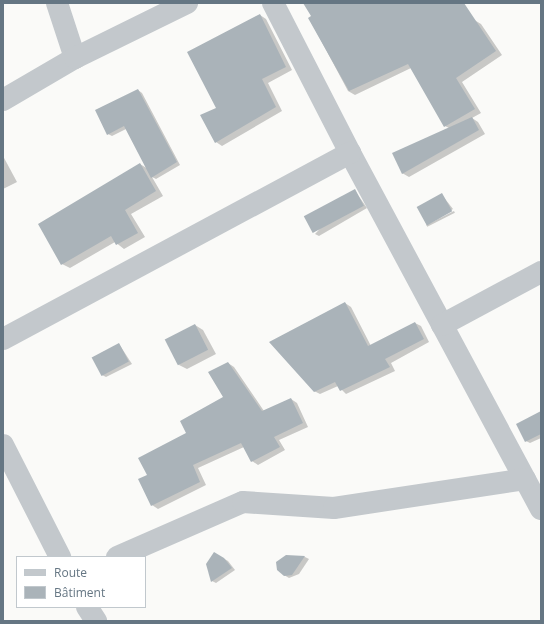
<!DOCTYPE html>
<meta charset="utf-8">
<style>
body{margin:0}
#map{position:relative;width:544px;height:624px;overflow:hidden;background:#fafaf8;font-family:"Open Sans",sans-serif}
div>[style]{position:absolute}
.shadow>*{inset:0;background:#0003;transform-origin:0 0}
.building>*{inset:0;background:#aab3b9;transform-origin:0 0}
.minor>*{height:22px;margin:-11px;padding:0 11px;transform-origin:11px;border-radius:11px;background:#c3c8cc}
span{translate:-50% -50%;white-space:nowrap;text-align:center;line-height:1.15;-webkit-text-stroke:4px #fff;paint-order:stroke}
.frame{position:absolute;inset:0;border:4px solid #657683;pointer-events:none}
.legend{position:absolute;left:16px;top:556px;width:130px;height:52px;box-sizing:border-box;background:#fff;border:1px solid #c1c8cd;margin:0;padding:5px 7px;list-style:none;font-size:12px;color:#657683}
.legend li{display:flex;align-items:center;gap:8px;height:20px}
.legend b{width:20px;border:1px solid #c1c8cd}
</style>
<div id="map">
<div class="shadow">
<div style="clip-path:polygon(336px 3px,446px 3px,481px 24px,502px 55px,462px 82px,481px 113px,472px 118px,478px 122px,485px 134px,409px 177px,402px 173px,449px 128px,445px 126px,411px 68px,355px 95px,348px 91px,309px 18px)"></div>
<div style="clip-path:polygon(260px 15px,266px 19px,292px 70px,268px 83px,282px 111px,222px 146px,216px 142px,217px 108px)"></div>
<div style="clip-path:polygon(138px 90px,142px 93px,180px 165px,156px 179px,152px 177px,163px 196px,131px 214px,145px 237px,124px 249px,115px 242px,70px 268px,62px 264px,140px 164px,148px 169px,126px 129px,112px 136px,108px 134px)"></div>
<div style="clip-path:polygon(3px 156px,17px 182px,3px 189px)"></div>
<div style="clip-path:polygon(355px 191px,367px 208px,319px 236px,315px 234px)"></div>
<div style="clip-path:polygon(442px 195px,453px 209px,427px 225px,418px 207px)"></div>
<div style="left:454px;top:211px;width:2px;height:31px;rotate:63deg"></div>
<div style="clip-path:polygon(345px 303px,351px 307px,371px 346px,415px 323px,421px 326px,429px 342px,391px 363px,395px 371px,346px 394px,338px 386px,320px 394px,314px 391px)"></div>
<div style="clip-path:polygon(195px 325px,203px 330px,216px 354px,187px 369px,179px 365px)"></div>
<div style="clip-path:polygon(119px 344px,132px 364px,106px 377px,102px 375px)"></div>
<div style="clip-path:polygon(228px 363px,234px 367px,264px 411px,291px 399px,297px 403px,308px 427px,279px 440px,285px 450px,258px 465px,252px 461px,244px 447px,198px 468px,206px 485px,158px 509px,152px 505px,148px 475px,224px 398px)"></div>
<div style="clip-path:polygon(541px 412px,541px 438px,530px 443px,526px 441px)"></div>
<div style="clip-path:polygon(214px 553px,228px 561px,235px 570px,216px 583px,212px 581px)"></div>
<div style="clip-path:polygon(286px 556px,305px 557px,309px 559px,299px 574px,289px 578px,284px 575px)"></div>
</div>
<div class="building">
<div style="clip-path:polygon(303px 3px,464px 3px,496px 51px,456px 78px,475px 109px,444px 127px,408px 64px,349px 91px,308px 18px,311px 16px)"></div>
<div style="clip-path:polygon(260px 14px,286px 67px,262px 79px,276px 107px,215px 143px,200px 115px,216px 108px,187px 52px)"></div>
<div style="clip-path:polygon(138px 89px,177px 162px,151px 178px,124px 126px,107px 135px,95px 110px)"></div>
<div style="clip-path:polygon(472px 117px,479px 130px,402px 174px,392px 153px)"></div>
<div style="clip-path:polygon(140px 163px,156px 191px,125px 210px,138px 233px,116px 245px,111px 236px,61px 265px,38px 224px)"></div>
<div style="left:355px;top:189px;width:19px;height:58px;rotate:62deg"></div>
<div style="left:442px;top:193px;width:21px;height:29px;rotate:61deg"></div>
<div style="clip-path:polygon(345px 302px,368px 346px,415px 322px,424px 339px,385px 359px,390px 367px,340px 391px,335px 382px,314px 392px,269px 342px)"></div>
<div style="left:195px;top:324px;width:29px;height:34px;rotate:63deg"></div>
<div style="left:119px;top:343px;width:21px;height:31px;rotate:62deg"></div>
<div style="clip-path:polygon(228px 362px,262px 411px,291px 398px,303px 423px,274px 437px,280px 447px,251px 462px,241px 443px,193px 465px,200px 482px,151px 506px,138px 479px,147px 475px,138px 458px,186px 433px,180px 421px,223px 397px,208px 372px)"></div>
<div style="clip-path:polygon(541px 411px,541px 434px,525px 442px,516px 424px)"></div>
<div style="clip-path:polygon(214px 552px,224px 558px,232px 568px,211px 582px,206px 564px)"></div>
<div style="clip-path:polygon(286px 555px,305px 556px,292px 575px,284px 576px,277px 570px,276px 562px)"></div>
</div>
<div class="minor">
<div style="left:57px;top:3px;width:58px;rotate:71.9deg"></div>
<div style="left:273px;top:3px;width:169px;rotate:62.8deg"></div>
<div style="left:350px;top:153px;width:404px;rotate:61.8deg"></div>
<div style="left:3px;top:100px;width:83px;rotate:-30.3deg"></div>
<div style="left:75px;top:58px;width:125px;rotate:-26.2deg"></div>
<div style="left:442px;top:325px;width:112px;rotate:-28.2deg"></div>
<div style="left:3px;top:339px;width:394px;rotate:-28.2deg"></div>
<div style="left:3px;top:445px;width:126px;rotate:63deg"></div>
<div style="left:117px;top:557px;width:137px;rotate:-23.6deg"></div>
<div style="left:243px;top:502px;width:91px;rotate:3.8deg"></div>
<div style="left:334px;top:508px;width:193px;rotate:-8.6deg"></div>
<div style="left:87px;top:607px;width:17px;rotate:57deg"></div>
</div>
<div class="frame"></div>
<ul class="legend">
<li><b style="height:5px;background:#c3c8cc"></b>Route</li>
<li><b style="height:11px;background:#aab3b9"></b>Bâtiment</li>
</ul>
</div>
